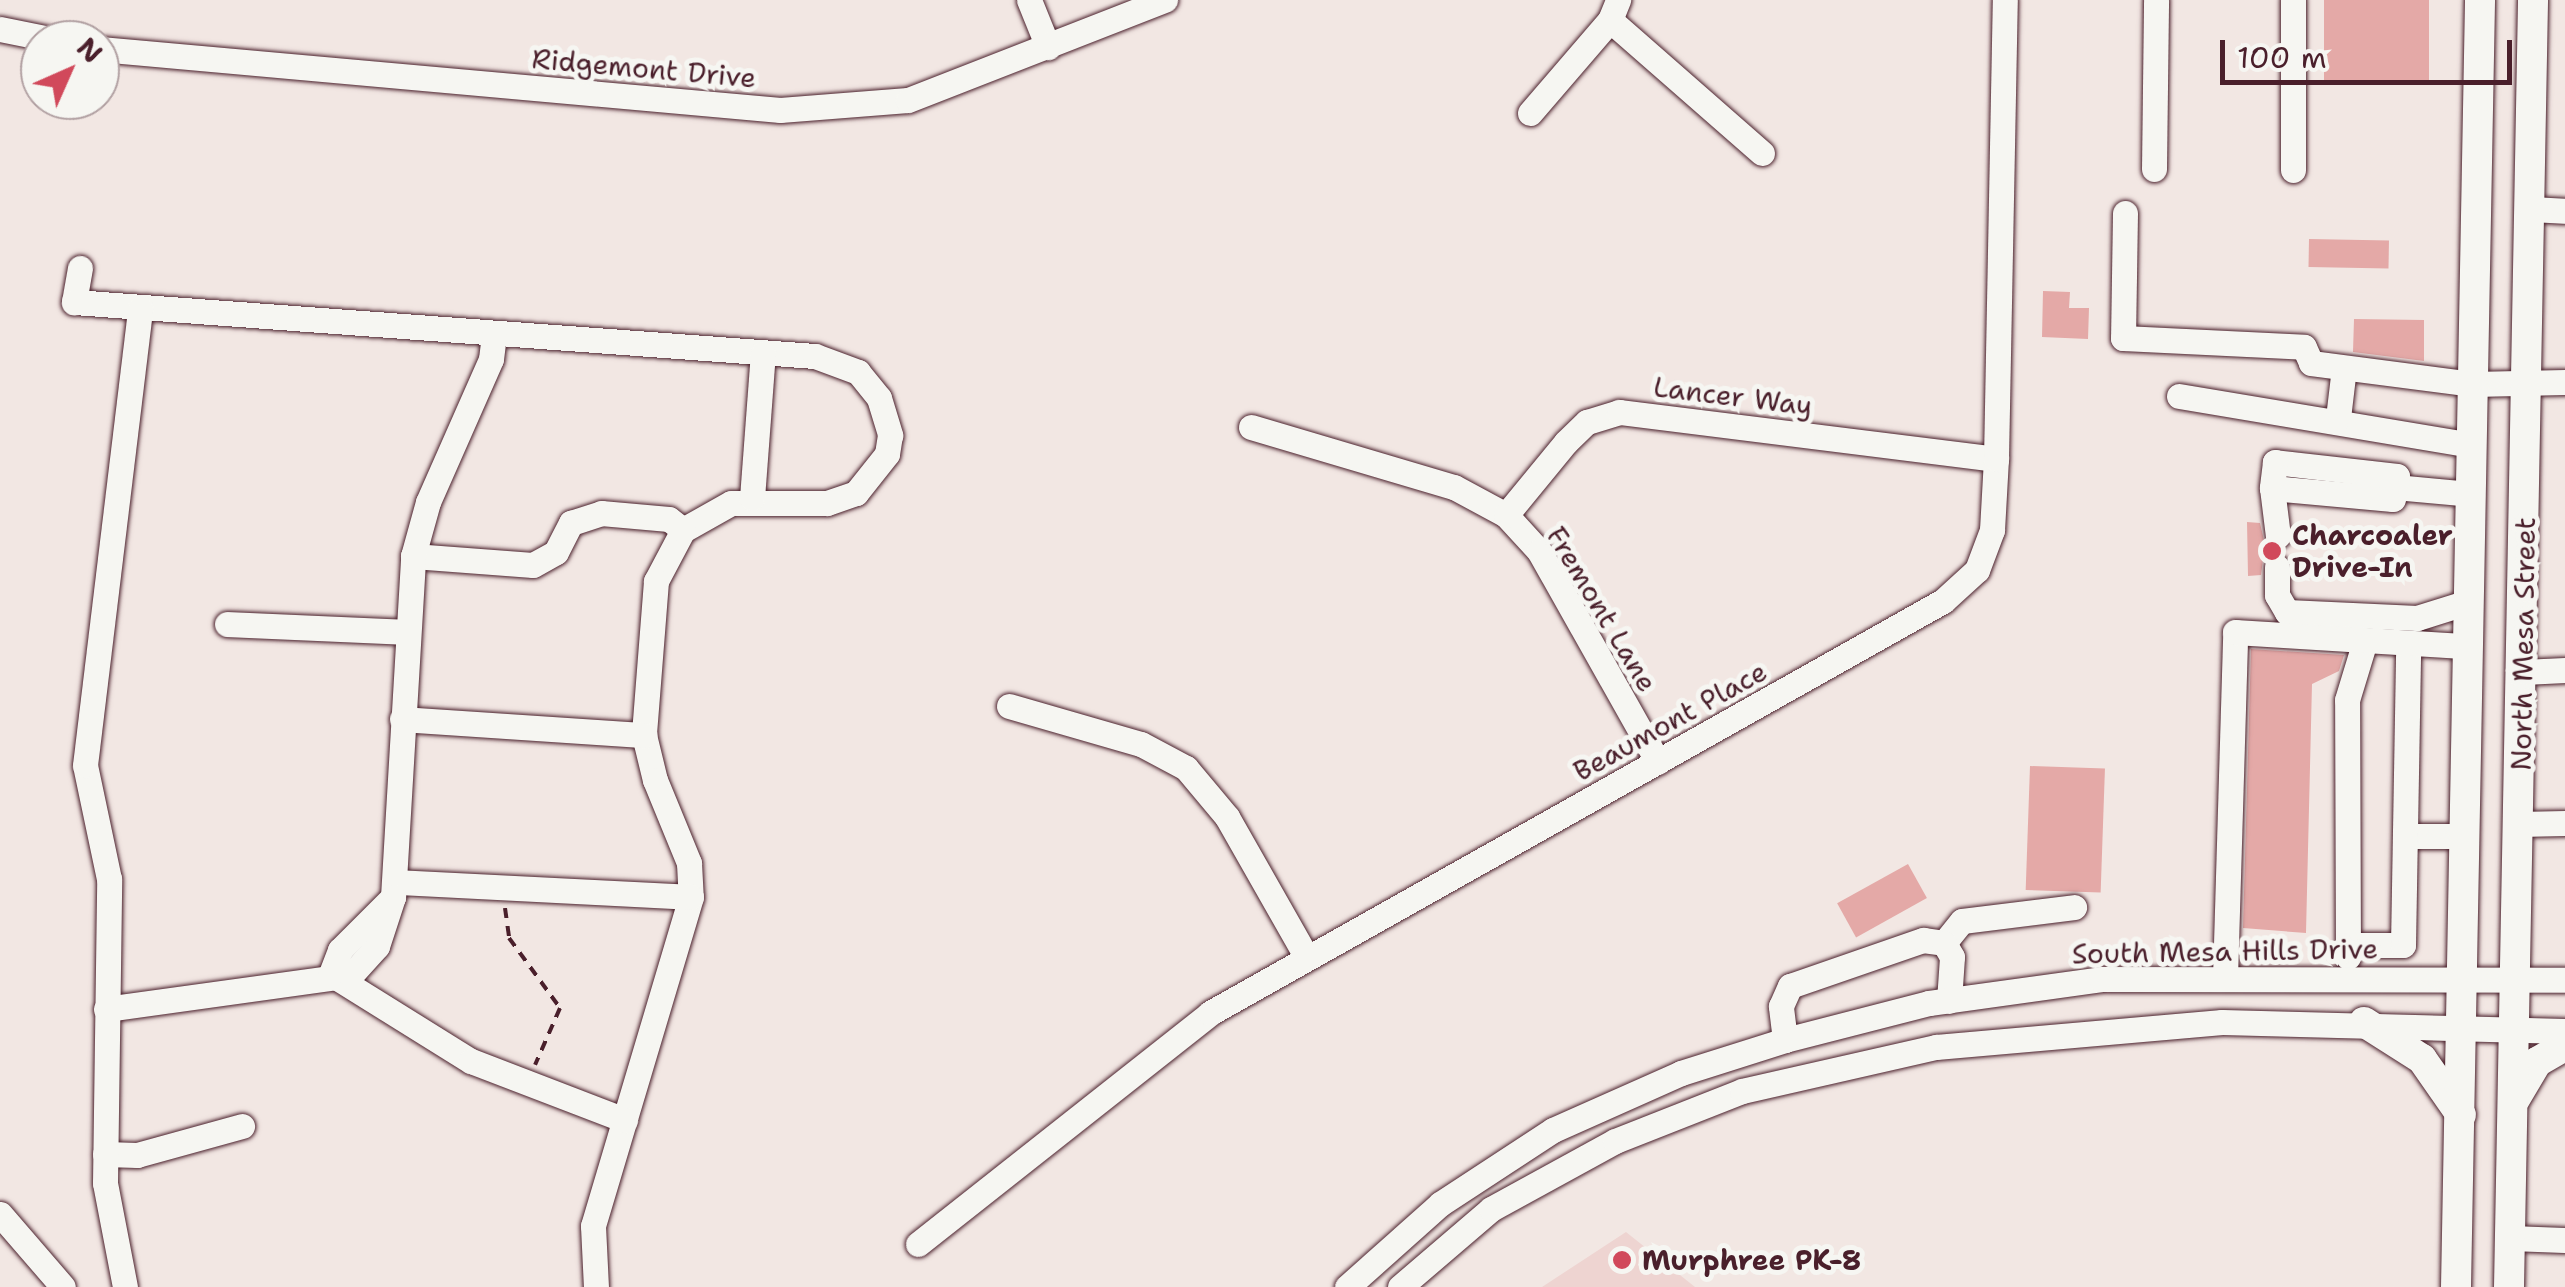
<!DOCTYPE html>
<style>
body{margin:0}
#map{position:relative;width:2565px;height:1287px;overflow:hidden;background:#f2e7e3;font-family:"Shantell Sans",sans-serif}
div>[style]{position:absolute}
.built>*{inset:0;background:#eed4d1}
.building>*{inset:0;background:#e4a9a7;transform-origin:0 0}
.path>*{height:4px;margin-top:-2px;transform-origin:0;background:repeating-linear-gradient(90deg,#4a1f2b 0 10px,transparent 0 18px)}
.roads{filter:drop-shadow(0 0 2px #4a1f2b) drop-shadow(0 0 2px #4a1f2b)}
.minor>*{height:25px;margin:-12.5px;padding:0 12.5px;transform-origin:12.5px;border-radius:12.5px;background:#f6f6f2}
.major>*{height:30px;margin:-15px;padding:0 15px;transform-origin:15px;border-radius:15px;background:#f6f6f2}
.dots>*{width:28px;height:28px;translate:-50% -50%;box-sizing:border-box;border:5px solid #f6f6f2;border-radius:50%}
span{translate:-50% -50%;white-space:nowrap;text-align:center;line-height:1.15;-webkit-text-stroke:10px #f6f6f2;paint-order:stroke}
.street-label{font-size:28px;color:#4a1f2b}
.poi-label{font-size:28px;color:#4a1f2b;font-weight:700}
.left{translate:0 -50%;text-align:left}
.north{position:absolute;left:20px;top:20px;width:100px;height:100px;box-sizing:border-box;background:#f6f6f2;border:2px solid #b1a0a2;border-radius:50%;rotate:45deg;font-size:28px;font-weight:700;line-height:40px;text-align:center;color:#4a1f2b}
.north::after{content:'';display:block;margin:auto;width:35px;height:45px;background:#d1495b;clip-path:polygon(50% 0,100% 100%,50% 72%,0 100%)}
.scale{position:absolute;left:2220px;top:40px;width:292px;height:45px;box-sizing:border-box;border:5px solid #4a1f2b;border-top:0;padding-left:12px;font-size:30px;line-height:35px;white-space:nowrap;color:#4a1f2b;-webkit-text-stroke:8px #f6f6f2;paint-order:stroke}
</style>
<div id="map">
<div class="built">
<div style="clip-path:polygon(1626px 1232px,1695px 1287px,1542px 1287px)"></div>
</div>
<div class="building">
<div style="left:2324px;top:0;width:105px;height:80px"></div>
<div style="left:2309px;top:239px;width:80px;height:28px;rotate:1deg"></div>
<div style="clip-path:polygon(2043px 291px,2070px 292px,2069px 308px,2089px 308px,2088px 339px,2042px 337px)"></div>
<div style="clip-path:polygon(2354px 319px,2424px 320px,2424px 361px,2353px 352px)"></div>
<div style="clip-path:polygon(2247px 522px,2260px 523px,2265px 545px,2274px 551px,2263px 560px,2261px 575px,2248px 576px)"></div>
<div style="clip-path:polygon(2251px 649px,2344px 655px,2339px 671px,2312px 684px,2306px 933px,2243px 928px)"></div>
<div style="left:2030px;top:766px;width:75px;height:124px;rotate:2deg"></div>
<div style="left:1908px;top:864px;width:39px;height:81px;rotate:61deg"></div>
</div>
<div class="path">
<div style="left:505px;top:908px;width:30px;rotate:82deg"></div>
<div style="left:509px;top:938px;width:87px;rotate:53.9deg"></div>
<div style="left:560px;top:1008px;width:62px;rotate:113.7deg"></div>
</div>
<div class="roads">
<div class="minor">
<div style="left:1029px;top:0;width:51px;rotate:68deg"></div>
<div style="left:2293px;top:0;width:170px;rotate:90deg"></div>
<div style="left:1610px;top:20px;width:202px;rotate:41.2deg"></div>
<div style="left:0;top:29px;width:56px;rotate:11.3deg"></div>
<div style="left:100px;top:49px;width:683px;rotate:5.13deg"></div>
<div style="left:780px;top:110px;width:128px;rotate:-4.5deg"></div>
<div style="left:908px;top:100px;width:276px;rotate:-21.3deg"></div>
<div style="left:1530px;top:113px;width:123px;rotate:-49.3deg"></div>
<div style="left:1610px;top:20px;width:22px;rotate:-68deg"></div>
<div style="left:2154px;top:169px;width:169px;rotate:-89.3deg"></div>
<div style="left:2530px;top:209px;width:35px;rotate:3deg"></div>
<div style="left:2125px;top:213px;width:125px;rotate:90.9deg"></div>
<div style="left:2123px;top:338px;width:181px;rotate:2.8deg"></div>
<div style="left:2304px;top:347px;width:17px;rotate:66deg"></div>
<div style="left:2311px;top:363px;width:162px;rotate:7.4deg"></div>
<div style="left:2472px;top:384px;width:93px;rotate:-1.2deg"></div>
<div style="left:80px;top:268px;width:35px;rotate:100deg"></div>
<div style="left:74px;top:302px;width:743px;rotate:4.17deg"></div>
<div style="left:815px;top:356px;width:46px;rotate:20.4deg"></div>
<div style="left:858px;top:372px;width:33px;rotate:51deg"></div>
<div style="left:879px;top:398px;width:39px;rotate:73deg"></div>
<div style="left:890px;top:435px;width:19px;rotate:99deg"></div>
<div style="left:887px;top:454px;width:50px;rotate:128.5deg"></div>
<div style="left:856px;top:493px;width:31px;rotate:161deg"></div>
<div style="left:827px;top:503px;width:96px;rotate:180deg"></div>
<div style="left:731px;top:503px;width:55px;rotate:150.6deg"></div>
<div style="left:683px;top:530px;width:58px;rotate:117.9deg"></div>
<div style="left:656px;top:581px;width:154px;rotate:94.5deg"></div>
<div style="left:644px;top:735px;width:46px;rotate:76.3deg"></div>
<div style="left:655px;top:780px;width:90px;rotate:67.7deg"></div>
<div style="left:689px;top:863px;width:34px;rotate:87deg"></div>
<div style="left:691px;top:897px;width:343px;rotate:106.6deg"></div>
<div style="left:593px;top:1226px;width:61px;rotate:87.2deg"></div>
<div style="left:2179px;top:396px;width:296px;rotate:9.5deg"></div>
<div style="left:2338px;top:418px;width:50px;rotate:-83.2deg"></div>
<div style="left:1251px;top:427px;width:212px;rotate:16.5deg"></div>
<div style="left:1454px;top:487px;width:59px;rotate:28.3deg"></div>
<div style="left:1506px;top:515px;width:49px;rotate:47.5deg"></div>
<div style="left:1539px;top:551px;width:242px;rotate:60.6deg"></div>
<div style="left:2395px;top:487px;width:75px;rotate:5.3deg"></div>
<div style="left:2272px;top:488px;width:121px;rotate:5.2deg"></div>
<div style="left:2393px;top:499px;width:23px;rotate:-80deg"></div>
<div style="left:2397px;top:476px;width:123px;rotate:-173.5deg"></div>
<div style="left:2275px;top:462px;width:26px;rotate:97deg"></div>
<div style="left:2272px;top:488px;width:48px;rotate:82.9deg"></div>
<div style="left:752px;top:498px;width:145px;rotate:-85.7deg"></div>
<div style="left:1506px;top:515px;width:94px;rotate:-50.6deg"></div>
<div style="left:1566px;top:442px;width:29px;rotate:-44deg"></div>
<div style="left:1587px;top:422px;width:34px;rotate:-17deg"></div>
<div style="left:1619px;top:412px;width:380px;rotate:7.1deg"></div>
<div style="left:413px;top:556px;width:120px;rotate:4.3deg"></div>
<div style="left:533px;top:565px;width:26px;rotate:-29deg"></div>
<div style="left:556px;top:552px;width:33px;rotate:-63deg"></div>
<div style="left:571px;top:523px;width:32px;rotate:-18deg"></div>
<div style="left:601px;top:513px;width:68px;rotate:5deg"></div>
<div style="left:669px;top:519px;width:18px;rotate:38deg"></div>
<div style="left:2277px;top:567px;width:28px;rotate:90deg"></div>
<div style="left:2277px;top:595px;width:20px;rotate:60deg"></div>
<div style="left:2287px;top:612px;width:130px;rotate:2.6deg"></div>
<div style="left:2417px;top:618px;width:53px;rotate:-17.4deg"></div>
<div style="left:227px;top:624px;width:181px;rotate:2.5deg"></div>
<div style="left:2523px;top:672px;width:42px;rotate:-2.7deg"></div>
<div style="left:1009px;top:706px;width:137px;rotate:16.1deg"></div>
<div style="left:1141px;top:744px;width:51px;rotate:28.1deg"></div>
<div style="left:1186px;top:768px;width:64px;rotate:50.1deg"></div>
<div style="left:1227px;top:817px;width:160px;rotate:60.4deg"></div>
<div style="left:402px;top:719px;width:243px;rotate:3.8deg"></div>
<div style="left:2518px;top:824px;width:47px;rotate:-1.2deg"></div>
<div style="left:2405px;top:836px;width:59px"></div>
<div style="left:397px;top:882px;width:294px;rotate:2.9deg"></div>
<div style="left:393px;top:897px;width:342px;rotate:-86.6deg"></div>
<div style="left:413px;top:556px;width:56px;rotate:-74.5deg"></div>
<div style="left:428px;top:502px;width:156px;rotate:-66.2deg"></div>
<div style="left:491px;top:359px;width:24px;rotate:-83deg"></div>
<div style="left:1944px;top:943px;width:28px;rotate:-51deg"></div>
<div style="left:1962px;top:921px;width:113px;rotate:-7.1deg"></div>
<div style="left:2348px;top:945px;width:55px"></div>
<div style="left:2403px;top:945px;width:300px;rotate:-89deg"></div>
<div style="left:2348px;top:957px;width:257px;rotate:-90.2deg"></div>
<div style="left:2347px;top:700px;width:59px;rotate:-73.1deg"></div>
<div style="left:331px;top:974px;width:165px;rotate:31.9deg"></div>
<div style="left:471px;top:1061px;width:165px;rotate:21deg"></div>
<div style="left:2225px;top:978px;width:346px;rotate:-88.3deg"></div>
<div style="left:2235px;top:632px;width:232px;rotate:3.5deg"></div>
<div style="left:106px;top:1009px;width:247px;rotate:-7.9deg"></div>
<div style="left:351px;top:975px;width:39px;rotate:-48deg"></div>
<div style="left:377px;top:946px;width:52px;rotate:-71.9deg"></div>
<div style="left:393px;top:897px;width:75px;rotate:135deg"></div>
<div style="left:340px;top:950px;width:26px;rotate:111deg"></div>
<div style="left:1785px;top:1040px;width:34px;rotate:-97deg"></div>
<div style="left:1781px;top:1006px;width:22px;rotate:-66deg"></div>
<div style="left:1790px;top:986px;width:141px;rotate:-19.1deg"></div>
<div style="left:1923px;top:940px;width:21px;rotate:8deg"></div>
<div style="left:1944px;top:943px;width:16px;rotate:60deg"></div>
<div style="left:1952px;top:957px;width:44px;rotate:93.9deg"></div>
<div style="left:105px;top:1154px;width:32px;rotate:2deg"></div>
<div style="left:137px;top:1155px;width:109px;rotate:-15.4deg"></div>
<div style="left:0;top:1214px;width:96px;rotate:49.2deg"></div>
<div style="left:2510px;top:1238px;width:55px;rotate:2.1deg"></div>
<div style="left:918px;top:1244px;width:372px;rotate:-38.3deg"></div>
<div style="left:1210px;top:1013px;width:841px;rotate:-29.34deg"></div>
<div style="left:1943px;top:601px;width:46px;rotate:-42.4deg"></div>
<div style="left:1977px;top:570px;width:43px;rotate:-69.4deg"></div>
<div style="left:1992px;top:530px;width:71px;rotate:-86.8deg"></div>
<div style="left:1996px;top:459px;width:459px;rotate:-88.9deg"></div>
<div style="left:125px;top:1287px;width:106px;rotate:-100.9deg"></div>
<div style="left:105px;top:1183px;width:304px;rotate:-89.2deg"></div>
<div style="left:109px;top:879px;width:116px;rotate:-101.9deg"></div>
<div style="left:85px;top:765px;width:460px;rotate:-83.1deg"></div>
<div style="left:1347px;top:1287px;width:125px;rotate:-41.7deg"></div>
<div style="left:1440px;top:1204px;width:135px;rotate:-33.2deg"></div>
<div style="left:1553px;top:1130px;width:140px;rotate:-24deg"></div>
<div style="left:1681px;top:1073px;width:109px;rotate:-17.6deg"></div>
<div style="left:1785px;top:1040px;width:149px;rotate:-14.4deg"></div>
<div style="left:1929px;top:1003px;width:174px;rotate:-7.9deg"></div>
<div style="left:2101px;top:979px;width:464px;rotate:0.1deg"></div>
<div style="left:1400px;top:1287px;width:120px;rotate:-40.6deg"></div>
<div style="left:1491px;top:1209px;width:141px;rotate:-28.7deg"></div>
<div style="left:1615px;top:1141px;width:136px;rotate:-21.5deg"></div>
<div style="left:1742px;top:1091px;width:199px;rotate:-12.8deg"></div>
<div style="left:1936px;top:1047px;width:287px;rotate:-5deg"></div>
<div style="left:2222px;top:1022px;width:343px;rotate:1.5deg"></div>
</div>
<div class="major">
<div style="left:2364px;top:1022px;width:69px;rotate:32.5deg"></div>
<div style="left:2422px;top:1059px;width:68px;rotate:55.1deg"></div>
<div style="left:2515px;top:1099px;width:43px;rotate:-59.3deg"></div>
<div style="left:2537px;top:1062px;width:32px;rotate:-30deg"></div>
<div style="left:2456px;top:1287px;width:1287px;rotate:-88.93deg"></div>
<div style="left:2509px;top:1287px;width:1287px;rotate:-88.93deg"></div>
</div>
</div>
<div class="dots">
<div style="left:2272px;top:551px;background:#d1495b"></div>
<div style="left:1622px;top:1260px;background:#d1495b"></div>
</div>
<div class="street-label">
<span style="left:644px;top:68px;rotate:5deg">Ridgemont Drive</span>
<span style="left:1733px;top:396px;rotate:7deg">Lancer Way</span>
<span style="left:1602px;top:609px;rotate:59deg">Fremont Lane</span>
<span style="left:2523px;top:644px;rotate:-89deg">North Mesa Street</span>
<span style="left:1670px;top:721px;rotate:-29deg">Beaumont Place</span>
<span style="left:2225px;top:951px;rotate:-1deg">South Mesa Hills Drive</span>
</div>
<div class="poi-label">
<span class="left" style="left:2292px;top:551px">Charcoaler<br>Drive-In</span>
<span class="left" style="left:1642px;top:1260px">Murphree PK-8</span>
</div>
<div class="north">N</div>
<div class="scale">100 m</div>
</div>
